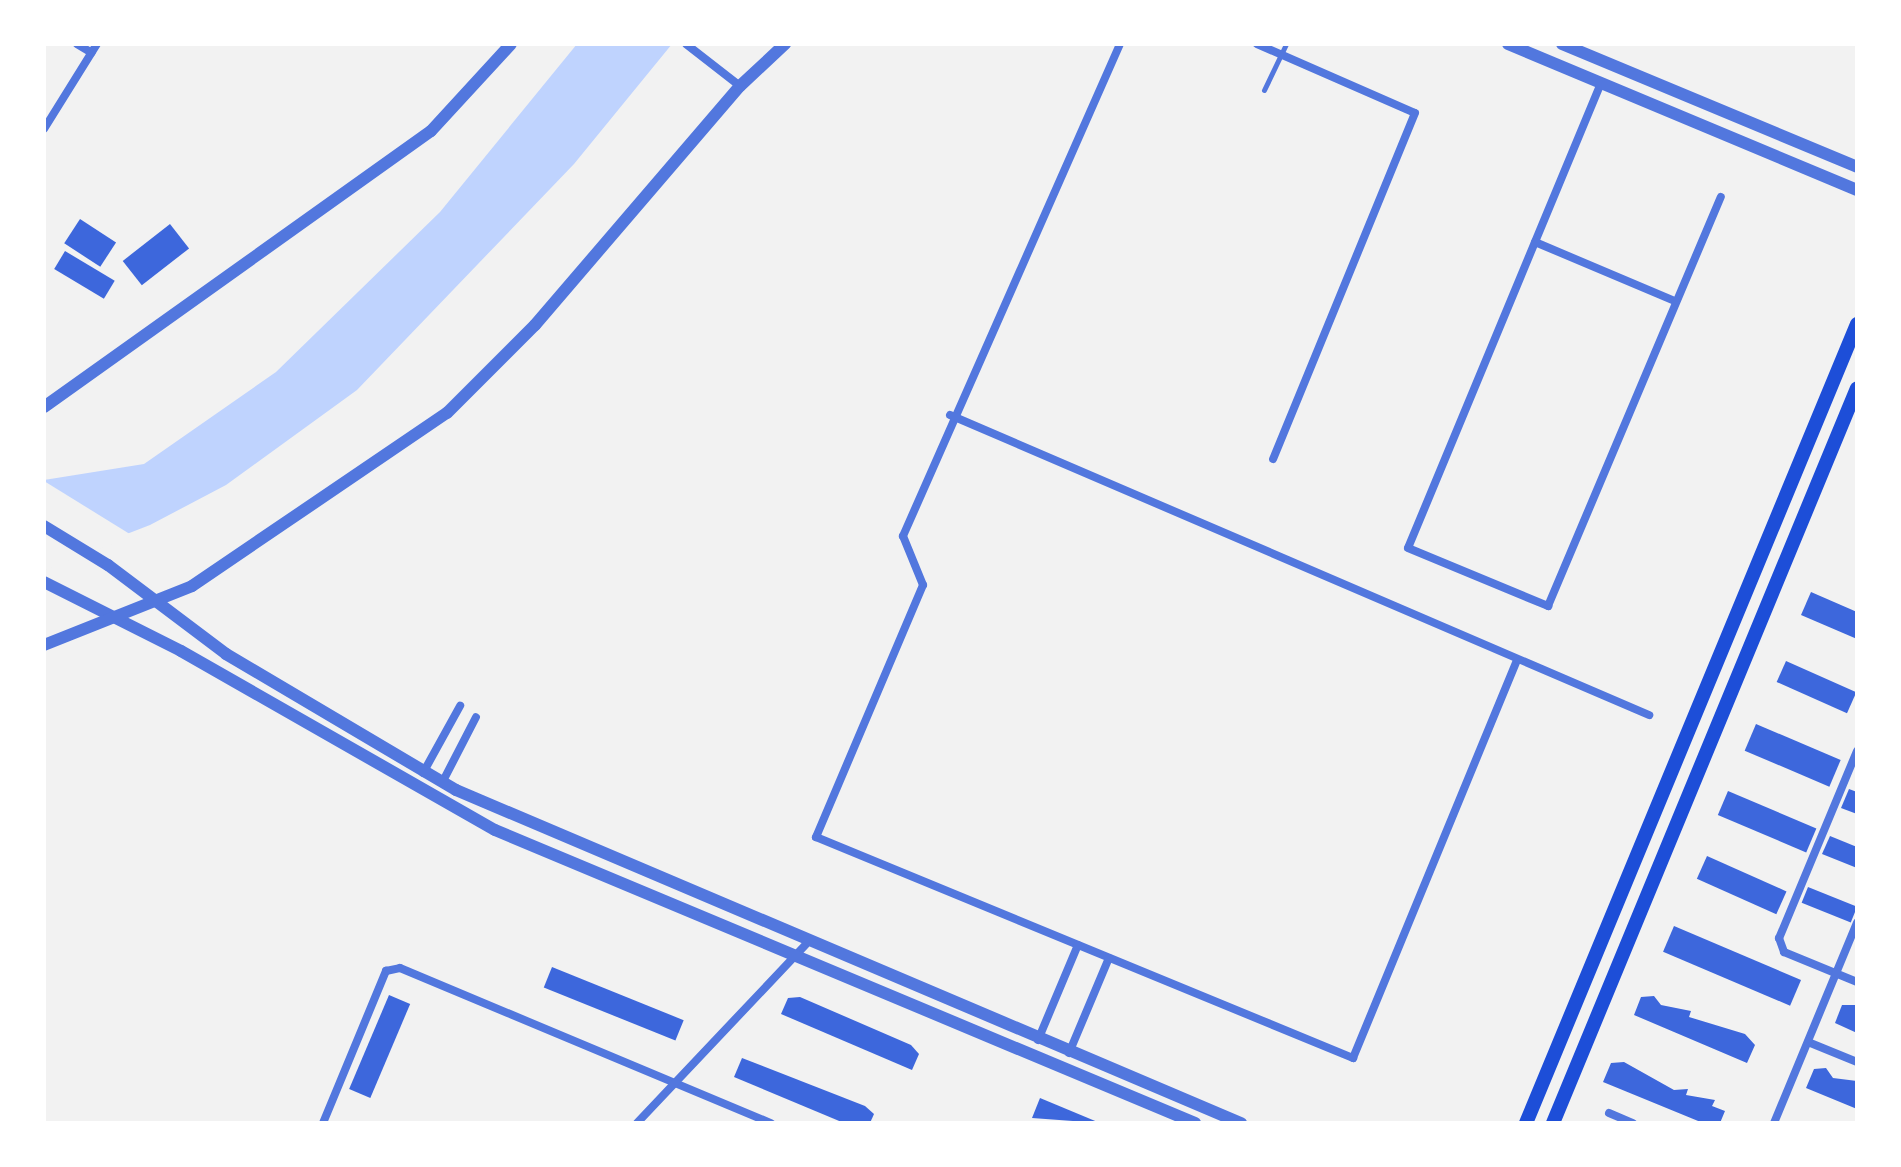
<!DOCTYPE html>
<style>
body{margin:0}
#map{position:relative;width:1901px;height:1167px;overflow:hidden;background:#f2f2f2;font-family:Poppins,sans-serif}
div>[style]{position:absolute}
.water>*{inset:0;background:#bfd3fe}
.pier>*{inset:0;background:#f2f2f2}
.building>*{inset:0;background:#3d67dc;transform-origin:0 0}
.service>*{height:5px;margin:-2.5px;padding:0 2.5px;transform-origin:2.5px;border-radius:2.5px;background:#5277de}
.minor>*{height:8px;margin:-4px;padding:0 4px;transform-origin:4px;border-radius:4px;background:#5277de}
.tertiary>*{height:12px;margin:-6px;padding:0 6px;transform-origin:6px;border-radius:6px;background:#5277de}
.secondary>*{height:14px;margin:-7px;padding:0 7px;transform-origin:7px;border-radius:7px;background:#1d4ed8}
span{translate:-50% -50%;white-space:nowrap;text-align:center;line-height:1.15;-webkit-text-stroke:7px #fff;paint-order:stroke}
.frame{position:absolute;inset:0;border:46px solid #fff;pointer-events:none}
</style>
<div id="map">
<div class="water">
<div style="clip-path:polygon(577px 44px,672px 44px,574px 164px,357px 390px,226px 485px,150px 525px,44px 566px,44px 480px,144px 464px,276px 372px,440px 212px)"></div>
</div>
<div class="pier">
<div style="clip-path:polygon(44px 481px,133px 536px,44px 570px)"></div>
</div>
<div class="building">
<div style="left:80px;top:219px;width:43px;height:29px;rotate:33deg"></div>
<div style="left:170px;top:224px;width:31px;height:60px;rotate:52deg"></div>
<div style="left:65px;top:251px;width:58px;height:21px;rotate:31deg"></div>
<div style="clip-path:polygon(1811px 592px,1857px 612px,1857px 639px,1801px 615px)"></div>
<div style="left:1786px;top:661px;width:77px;height:23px;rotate:24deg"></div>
<div style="left:1756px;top:724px;width:92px;height:29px;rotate:23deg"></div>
<div style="clip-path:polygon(1849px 789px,1857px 792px,1857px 814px,1841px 808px)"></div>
<div style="left:1728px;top:791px;width:96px;height:26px;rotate:23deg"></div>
<div style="clip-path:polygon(1830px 836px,1857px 847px,1857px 868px,1822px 854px)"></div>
<div style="left:1707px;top:856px;width:87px;height:25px;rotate:24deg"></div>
<div style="left:1808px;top:887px;width:53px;height:17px;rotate:22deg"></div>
<div style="left:1674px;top:926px;width:138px;height:28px;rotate:23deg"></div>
<div style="left:552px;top:967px;width:142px;height:22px;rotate:22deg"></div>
<div style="left:389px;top:995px;width:23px;height:102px;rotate:23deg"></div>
<div style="clip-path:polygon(1654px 996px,1661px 1005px,1691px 1011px,1689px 1017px,1745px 1034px,1755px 1045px,1747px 1063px,1634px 1015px,1641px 997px)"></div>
<div style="clip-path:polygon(800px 997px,911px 1045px,919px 1054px,912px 1070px,781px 1014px,788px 998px)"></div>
<div style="clip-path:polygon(1842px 1005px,1857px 1005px,1857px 1033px,1835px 1023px)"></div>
<div style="clip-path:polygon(742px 1058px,865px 1106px,874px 1114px,870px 1123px,844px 1123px,734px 1077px)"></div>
<div style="clip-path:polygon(1624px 1062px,1674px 1090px,1688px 1089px,1686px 1095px,1715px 1100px,1712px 1106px,1725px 1111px,1720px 1123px,1703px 1123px,1603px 1082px,1611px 1063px)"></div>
<div style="clip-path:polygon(1826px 1068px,1833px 1078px,1857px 1081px,1857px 1109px,1806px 1088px,1814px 1069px)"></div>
<div style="clip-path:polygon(1040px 1098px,1100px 1123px,1032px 1118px)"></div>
</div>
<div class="service">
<div style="left:1264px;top:90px;width:51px;rotate:-64.4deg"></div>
</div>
<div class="minor">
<div style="left:77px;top:44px;width:17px;rotate:31deg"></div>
<div style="left:686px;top:44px;width:68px;rotate:37.9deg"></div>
<div style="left:1120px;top:44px;width:538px;rotate:113.8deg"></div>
<div style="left:903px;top:536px;width:53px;rotate:67.8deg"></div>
<div style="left:923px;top:585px;width:274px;rotate:113deg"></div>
<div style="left:816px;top:837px;width:581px;rotate:22.37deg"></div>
<div style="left:1353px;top:1058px;width:430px;rotate:-67.6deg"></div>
<div style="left:1257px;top:44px;width:172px;rotate:23.6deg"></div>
<div style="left:1415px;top:113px;width:374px;rotate:112.3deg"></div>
<div style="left:1601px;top:83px;width:503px;rotate:112.54deg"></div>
<div style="left:1408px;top:548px;width:152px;rotate:22.5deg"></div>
<div style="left:1548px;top:606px;width:444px;rotate:-67.1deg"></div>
<div style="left:44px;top:129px;width:100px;rotate:-58.1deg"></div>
<div style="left:1535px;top:242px;width:152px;rotate:22.9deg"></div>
<div style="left:950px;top:415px;width:761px;rotate:23.23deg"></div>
<div style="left:1857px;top:751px;width:203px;rotate:112.6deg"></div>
<div style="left:1779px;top:938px;width:15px;rotate:70deg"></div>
<div style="left:1784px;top:952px;width:79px;rotate:22.3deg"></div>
<div style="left:423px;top:773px;width:77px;rotate:-61.1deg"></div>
<div style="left:442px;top:783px;width:74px;rotate:-62.7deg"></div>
<div style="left:1038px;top:1040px;width:103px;rotate:-67.2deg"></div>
<div style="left:1808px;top:1042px;width:53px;rotate:22.2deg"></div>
<div style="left:1069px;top:1053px;width:103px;rotate:-67.2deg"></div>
<div style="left:1609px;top:1113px;width:26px;rotate:23deg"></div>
<div style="left:323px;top:1123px;width:165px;rotate:-67.5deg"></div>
<div style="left:386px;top:971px;width:14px;rotate:-12deg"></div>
<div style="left:400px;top:968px;width:402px;rotate:22.7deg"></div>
<div style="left:637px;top:1123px;width:246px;rotate:-46.6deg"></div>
<div style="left:1774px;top:1123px;width:217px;rotate:-67.5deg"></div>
</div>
<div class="tertiary">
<div style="left:1508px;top:44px;width:378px;rotate:22.7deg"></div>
<div style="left:1562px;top:44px;width:320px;rotate:22.6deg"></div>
<div style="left:44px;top:407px;width:475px;rotate:-35.5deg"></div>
<div style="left:431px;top:131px;width:118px;rotate:-47.4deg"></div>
<div style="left:44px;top:526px;width:75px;rotate:31.4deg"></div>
<div style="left:108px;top:565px;width:148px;rotate:37deg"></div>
<div style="left:226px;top:654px;width:267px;rotate:30.6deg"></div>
<div style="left:456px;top:790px;width:853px;rotate:22.99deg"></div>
<div style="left:44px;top:582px;width:153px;rotate:26.7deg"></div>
<div style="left:181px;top:651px;width:361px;rotate:29.7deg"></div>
<div style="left:495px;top:830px;width:759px;rotate:22.71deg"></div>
<div style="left:44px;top:645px;width:159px;rotate:-21.7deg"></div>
<div style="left:192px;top:586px;width:308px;rotate:-34.2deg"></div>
<div style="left:447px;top:413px;width:124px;rotate:-45deg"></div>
<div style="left:535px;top:325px;width:315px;rotate:-49.4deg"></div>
<div style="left:740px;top:86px;width:62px;rotate:-43deg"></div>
</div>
<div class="secondary">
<div style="left:1526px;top:1123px;width:865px;rotate:-67.5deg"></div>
<div style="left:1553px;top:1123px;width:795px;rotate:-67.53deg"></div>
</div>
<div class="frame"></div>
</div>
